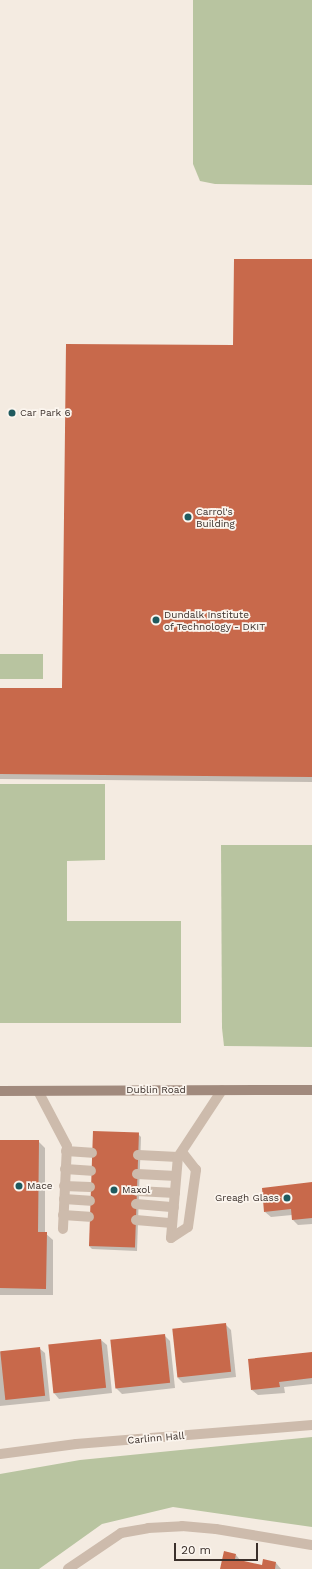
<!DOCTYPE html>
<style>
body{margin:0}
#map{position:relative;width:312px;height:1569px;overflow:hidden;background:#f4ebe1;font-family:"Work Sans",sans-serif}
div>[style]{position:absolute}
.green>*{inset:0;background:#b8c4a0;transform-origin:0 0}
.shadow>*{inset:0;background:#0003}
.building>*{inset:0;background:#c8694b;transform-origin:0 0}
.lane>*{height:10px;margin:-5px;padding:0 5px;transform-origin:5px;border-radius:5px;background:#cdbbac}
.street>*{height:10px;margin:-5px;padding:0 5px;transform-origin:5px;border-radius:5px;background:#cdbbac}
.secondary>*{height:10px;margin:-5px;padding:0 5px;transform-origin:5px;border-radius:5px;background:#a18a7d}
.dots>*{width:11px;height:11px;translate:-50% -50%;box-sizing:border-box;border:2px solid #fbf5ee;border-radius:50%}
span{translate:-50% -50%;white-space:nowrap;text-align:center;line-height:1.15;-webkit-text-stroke:3.5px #fbf5ee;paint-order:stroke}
.poi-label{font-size:10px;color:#3b302b}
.left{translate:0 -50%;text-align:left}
.right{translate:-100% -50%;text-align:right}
.street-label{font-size:10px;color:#3b302b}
.scale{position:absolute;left:174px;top:1543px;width:84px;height:18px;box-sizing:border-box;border:2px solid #3b302b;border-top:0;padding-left:5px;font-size:12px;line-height:14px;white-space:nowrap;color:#3b302b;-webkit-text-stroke:3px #fbf5ee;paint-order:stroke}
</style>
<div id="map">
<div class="green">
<div style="clip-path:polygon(193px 0,312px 0,312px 185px,215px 184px,200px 181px,193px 164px)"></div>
<div style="left:0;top:654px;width:43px;height:25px"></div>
<div style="clip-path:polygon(0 784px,105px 784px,105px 860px,67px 861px,67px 921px,181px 921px,181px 1023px,0 1023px)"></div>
<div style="clip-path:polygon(221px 845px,312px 845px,312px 1047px,224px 1046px,222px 1028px)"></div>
<div style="clip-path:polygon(312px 1437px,312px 1527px,173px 1507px,102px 1524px,39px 1569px,0 1569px,0 1474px,80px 1460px)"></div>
</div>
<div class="shadow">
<div style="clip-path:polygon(312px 260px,312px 782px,0 779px,0 689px,63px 689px,234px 346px)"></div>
<div style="clip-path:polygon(138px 1134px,141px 1137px,137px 1251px,92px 1249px,89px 1246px)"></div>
<div style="clip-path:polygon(0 1141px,38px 1141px,45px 1148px,45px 1233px,53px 1240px,53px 1295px,0 1295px)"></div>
<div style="clip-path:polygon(312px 1183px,312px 1224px,298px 1225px,293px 1220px,292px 1215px,271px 1217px,265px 1212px)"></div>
<div style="clip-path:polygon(225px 1324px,231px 1330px,236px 1377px,183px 1383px,178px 1378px)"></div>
<div style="clip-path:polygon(164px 1335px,170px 1341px,175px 1388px,122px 1394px,116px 1388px)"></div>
<div style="clip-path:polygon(101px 1340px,107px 1345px,112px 1393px,59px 1399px,54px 1393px)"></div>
<div style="clip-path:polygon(39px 1348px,45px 1353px,50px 1401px,0 1406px,0 1352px)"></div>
<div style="clip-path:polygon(312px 1353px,312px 1384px,284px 1387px,285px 1393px,258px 1395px,252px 1390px)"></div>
<div style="clip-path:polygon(236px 1555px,241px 1561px,263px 1566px,276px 1563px,281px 1569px,221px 1569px)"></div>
</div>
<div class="building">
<div style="clip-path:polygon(234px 259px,312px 259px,312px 777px,0 774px,0 688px,62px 688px,66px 344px,233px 345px)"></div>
<div style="left:93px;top:1131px;width:46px;height:115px;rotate:2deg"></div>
<div style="clip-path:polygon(0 1140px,39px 1140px,38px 1232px,47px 1232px,46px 1289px,0 1288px)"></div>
<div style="clip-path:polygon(312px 1182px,312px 1218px,292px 1220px,291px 1209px,264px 1212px,262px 1188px)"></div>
<div style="left:226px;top:1323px;width:49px;height:54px;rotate:84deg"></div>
<div style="left:165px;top:1334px;width:49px;height:55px;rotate:84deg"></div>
<div style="left:101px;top:1339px;width:49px;height:53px;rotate:84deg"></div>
<div style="left:40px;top:1347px;width:49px;height:40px;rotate:84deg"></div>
<div style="clip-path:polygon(312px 1352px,312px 1378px,279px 1382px,280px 1387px,251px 1390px,248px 1359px)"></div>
<div style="clip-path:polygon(224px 1551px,236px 1554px,235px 1559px,262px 1565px,263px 1559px,276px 1562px,275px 1569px,220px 1569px)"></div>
</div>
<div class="lane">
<div style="left:38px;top:1091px;width:62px;rotate:62.2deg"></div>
<div style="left:67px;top:1146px;width:83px;rotate:92.8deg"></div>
<div style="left:66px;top:1151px;width:26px;rotate:4deg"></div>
<div style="left:138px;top:1155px;width:40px;rotate:2.9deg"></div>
<div style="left:65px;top:1169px;width:26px;rotate:4deg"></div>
<div style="left:137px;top:1174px;width:39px;rotate:3deg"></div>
<div style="left:64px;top:1186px;width:26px;rotate:2deg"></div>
<div style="left:137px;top:1191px;width:38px;rotate:3deg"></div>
<div style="left:64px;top:1199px;width:26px;rotate:4deg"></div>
<div style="left:136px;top:1204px;width:38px;rotate:5deg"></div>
<div style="left:63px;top:1215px;width:26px;rotate:4deg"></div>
<div style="left:136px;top:1220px;width:36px;rotate:5deg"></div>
<div style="left:171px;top:1238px;width:81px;rotate:-85.1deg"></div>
<div style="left:178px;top:1157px;width:80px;rotate:-56.7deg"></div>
<div style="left:171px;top:1238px;width:20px;rotate:-33deg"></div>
<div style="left:188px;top:1227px;width:58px;rotate:-82deg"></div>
<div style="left:196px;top:1170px;width:23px;rotate:-128deg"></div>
</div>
<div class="street">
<div style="left:0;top:1454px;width:77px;rotate:-7.5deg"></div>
<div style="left:76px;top:1444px;width:237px;rotate:-4.6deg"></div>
<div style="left:68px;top:1569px;width:64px;rotate:-34.2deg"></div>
<div style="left:121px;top:1533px;width:27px;rotate:-10deg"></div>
<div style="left:148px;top:1528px;width:34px;rotate:-3deg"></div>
<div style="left:182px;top:1526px;width:34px;rotate:5deg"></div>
<div style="left:216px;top:1529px;width:97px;rotate:9.5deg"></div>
</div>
<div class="secondary">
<div style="left:0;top:1091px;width:312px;rotate:-0.2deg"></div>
</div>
<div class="dots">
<div style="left:12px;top:413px;background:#1f5a5e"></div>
<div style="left:188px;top:517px;background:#1f5a5e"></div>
<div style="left:156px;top:620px;background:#1f5a5e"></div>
<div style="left:19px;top:1186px;background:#1f5a5e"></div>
<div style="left:114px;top:1190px;background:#1f5a5e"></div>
<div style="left:287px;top:1198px;background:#1f5a5e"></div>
</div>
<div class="poi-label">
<span class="left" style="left:20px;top:413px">Car Park 6</span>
<span class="left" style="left:196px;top:517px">Carrol's<br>Building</span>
<span class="left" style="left:164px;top:620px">Dundalk Institute<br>of Technology - DKIT</span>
<span class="left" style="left:27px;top:1186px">Mace</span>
<span class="left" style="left:122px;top:1190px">Maxol</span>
<span class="right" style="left:279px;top:1198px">Greagh Glass</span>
</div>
<div class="street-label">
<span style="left:156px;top:1090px">Dublin Road</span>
<span style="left:156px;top:1438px;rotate:-5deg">Carlinn Hall</span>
</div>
<div class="scale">20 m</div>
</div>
